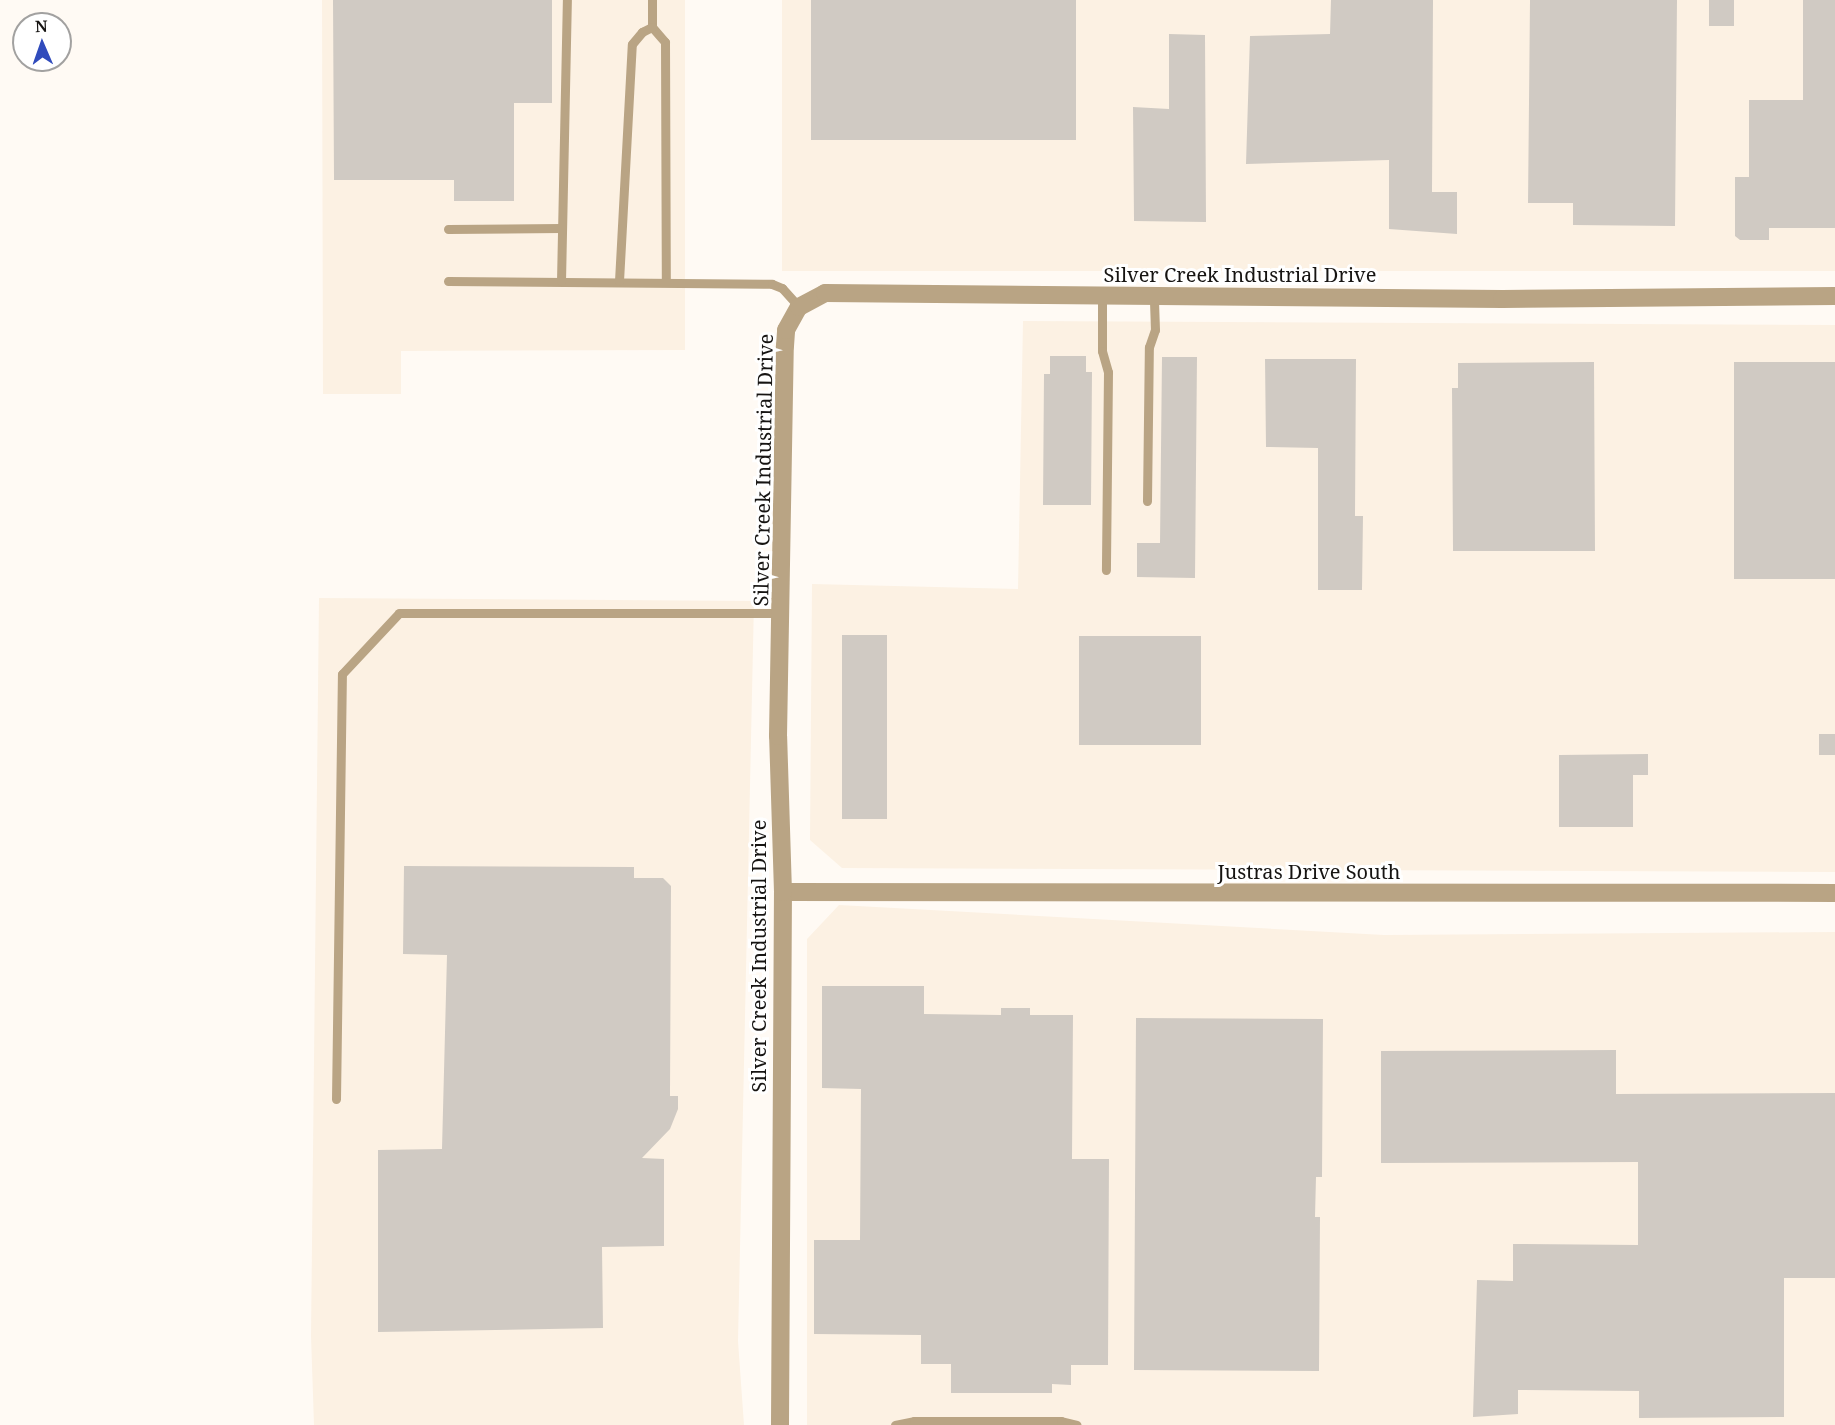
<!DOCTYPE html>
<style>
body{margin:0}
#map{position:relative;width:1835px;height:1425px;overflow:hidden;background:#fffaf4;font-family:"Noto Serif",serif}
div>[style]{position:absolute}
.built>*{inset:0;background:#fcf1e3;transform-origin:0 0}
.building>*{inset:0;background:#d0cac3;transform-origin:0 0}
.lane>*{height:9px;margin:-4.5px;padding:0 4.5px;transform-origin:4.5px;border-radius:4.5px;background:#b9a484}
.street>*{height:18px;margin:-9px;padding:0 9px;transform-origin:9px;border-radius:9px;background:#b9a484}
span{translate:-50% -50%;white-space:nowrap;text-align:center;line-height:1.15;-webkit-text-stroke:6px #fff;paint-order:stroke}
.street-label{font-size:20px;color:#161412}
.north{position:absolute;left:12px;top:12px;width:60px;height:60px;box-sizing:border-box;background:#fff;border:2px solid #a2a1a0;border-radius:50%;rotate:358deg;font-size:16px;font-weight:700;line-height:24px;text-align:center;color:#161412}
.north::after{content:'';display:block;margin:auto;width:21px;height:27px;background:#304bbc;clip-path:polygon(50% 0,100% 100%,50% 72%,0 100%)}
</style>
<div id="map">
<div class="built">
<div style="clip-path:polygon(322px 0,685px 0,685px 350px,401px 351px,401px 394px,323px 394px)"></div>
<div style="left:782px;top:0;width:1053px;height:271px"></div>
<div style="clip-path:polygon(1023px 321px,1835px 325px,1835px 872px,842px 868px,810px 840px,812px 584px,1018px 589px)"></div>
<div style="clip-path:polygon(319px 598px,754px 601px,738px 1341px,744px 1425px,314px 1425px,311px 1336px)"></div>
<div style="clip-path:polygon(839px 905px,1384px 935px,1835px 932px,1835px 1425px,807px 1425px,807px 939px)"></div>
</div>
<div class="building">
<div style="clip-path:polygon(333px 0,552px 0,552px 103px,514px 103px,514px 201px,454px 201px,454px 180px,334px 180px)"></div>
<div style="left:811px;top:0;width:265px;height:140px"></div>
<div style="clip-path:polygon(1331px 0,1433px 0,1432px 192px,1457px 192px,1457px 234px,1389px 229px,1389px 160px,1246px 164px,1250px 36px,1330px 34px)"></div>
<div style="clip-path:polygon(1530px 0,1677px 0,1675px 226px,1573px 225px,1573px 203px,1528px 203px)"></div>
<div style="left:1709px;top:0;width:25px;height:26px"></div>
<div style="clip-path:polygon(1803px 0,1835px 0,1835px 228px,1769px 228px,1769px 240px,1740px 240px,1735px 236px,1735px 177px,1749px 177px,1749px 100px,1803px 100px)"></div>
<div style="clip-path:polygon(1169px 34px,1205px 35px,1206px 222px,1134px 221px,1133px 107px,1169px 109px)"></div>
<div style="clip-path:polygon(1050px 356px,1086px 356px,1086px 372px,1092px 372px,1091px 505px,1043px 505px,1044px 374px,1050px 374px)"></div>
<div style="clip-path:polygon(1162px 357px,1197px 357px,1195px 578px,1137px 577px,1137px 543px,1160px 543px)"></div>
<div style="clip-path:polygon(1265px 359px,1356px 359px,1355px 516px,1363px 516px,1362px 590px,1318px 590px,1318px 448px,1266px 447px)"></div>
<div style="clip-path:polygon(1594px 362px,1595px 551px,1453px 551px,1452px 388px,1458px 388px,1458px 363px)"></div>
<div style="left:1734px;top:362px;width:101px;height:217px"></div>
<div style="left:842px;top:635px;width:45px;height:184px"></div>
<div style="left:1079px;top:636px;width:122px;height:109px"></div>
<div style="left:1819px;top:734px;width:16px;height:21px"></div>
<div style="clip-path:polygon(1648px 754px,1648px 775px,1633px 775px,1633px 827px,1559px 827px,1559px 755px)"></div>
<div style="clip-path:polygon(404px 866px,634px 867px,634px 878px,663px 878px,671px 886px,670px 1096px,678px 1096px,678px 1109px,670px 1129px,642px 1158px,664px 1159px,664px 1246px,602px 1247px,603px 1328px,378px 1332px,378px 1150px,442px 1149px,447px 955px,403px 954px)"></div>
<div style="clip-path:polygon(822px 986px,924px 986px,924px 1014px,1001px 1015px,1001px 1008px,1030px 1008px,1030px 1015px,1073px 1015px,1072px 1159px,1109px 1159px,1108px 1365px,1071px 1365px,1071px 1385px,1052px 1384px,1052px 1393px,951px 1393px,951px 1364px,921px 1364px,921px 1335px,814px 1334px,814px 1240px,860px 1240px,861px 1089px,822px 1088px)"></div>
<div style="clip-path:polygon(1136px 1018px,1323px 1019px,1322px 1177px,1316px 1177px,1315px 1217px,1320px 1217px,1319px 1371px,1134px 1370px)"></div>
<div style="clip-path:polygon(1616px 1050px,1616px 1094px,1835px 1093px,1835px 1278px,1784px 1278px,1784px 1417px,1639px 1418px,1639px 1391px,1518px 1390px,1518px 1414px,1473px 1417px,1477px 1280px,1513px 1281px,1513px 1244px,1638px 1245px,1638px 1162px,1381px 1163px,1381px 1051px)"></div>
</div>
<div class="lane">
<div style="left:652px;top:0;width:27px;rotate:90deg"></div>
<div style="left:652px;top:27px;width:20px;rotate:49deg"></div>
<div style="left:665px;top:42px;width:239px;rotate:89.8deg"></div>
<div style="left:448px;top:229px;width:113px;rotate:-0.5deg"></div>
<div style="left:448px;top:281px;width:324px;rotate:0.5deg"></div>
<div style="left:772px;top:284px;width:11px;rotate:22deg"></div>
<div style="left:782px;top:288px;width:25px;rotate:48deg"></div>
<div style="left:561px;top:281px;width:281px;rotate:-88.8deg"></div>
<div style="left:619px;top:281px;width:237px;rotate:-86.9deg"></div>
<div style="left:632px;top:44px;width:16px;rotate:-50deg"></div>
<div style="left:642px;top:32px;width:11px;rotate:-27deg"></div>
<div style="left:1102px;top:295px;width:56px;rotate:90deg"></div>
<div style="left:1102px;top:351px;width:22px;rotate:74deg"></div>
<div style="left:1108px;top:372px;width:198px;rotate:90.6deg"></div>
<div style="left:1147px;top:501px;width:154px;rotate:-89.3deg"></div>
<div style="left:1149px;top:347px;width:18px;rotate:-71deg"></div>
<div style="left:1155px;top:330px;width:34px;rotate:-92deg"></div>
<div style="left:336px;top:1099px;width:425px;rotate:-89.2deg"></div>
<div style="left:342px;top:674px;width:83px;rotate:-46.9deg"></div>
<div style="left:399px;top:613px;width:383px"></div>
<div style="left:895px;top:1425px;width:19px;rotate:-12deg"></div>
<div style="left:914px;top:1421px;width:147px"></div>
<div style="left:1061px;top:1421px;width:16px;rotate:14deg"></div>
</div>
<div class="street">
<div style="left:783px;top:892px;width:1052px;rotate:0.05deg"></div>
<div style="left:780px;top:1425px;width:533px;rotate:-89.68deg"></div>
<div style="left:783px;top:892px;width:156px;rotate:-91.8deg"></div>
<div style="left:778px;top:736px;width:390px;rotate:-89deg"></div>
<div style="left:785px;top:346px;width:16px;rotate:-86deg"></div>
<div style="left:786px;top:330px;width:26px;rotate:-61deg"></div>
<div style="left:799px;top:307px;width:30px;rotate:-28deg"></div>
<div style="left:825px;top:293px;width:677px;rotate:0.51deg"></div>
<div style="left:1502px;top:299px;width:333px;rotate:-0.5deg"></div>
</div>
<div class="street-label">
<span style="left:1240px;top:274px">Silver Creek Industrial Drive</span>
<span style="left:763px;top:470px;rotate:-89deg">Silver Creek Industrial Drive</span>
<span style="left:1309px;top:871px">Justras Drive South</span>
<span style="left:758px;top:956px;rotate:-90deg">Silver Creek Industrial Drive</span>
</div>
<div class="north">N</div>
</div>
